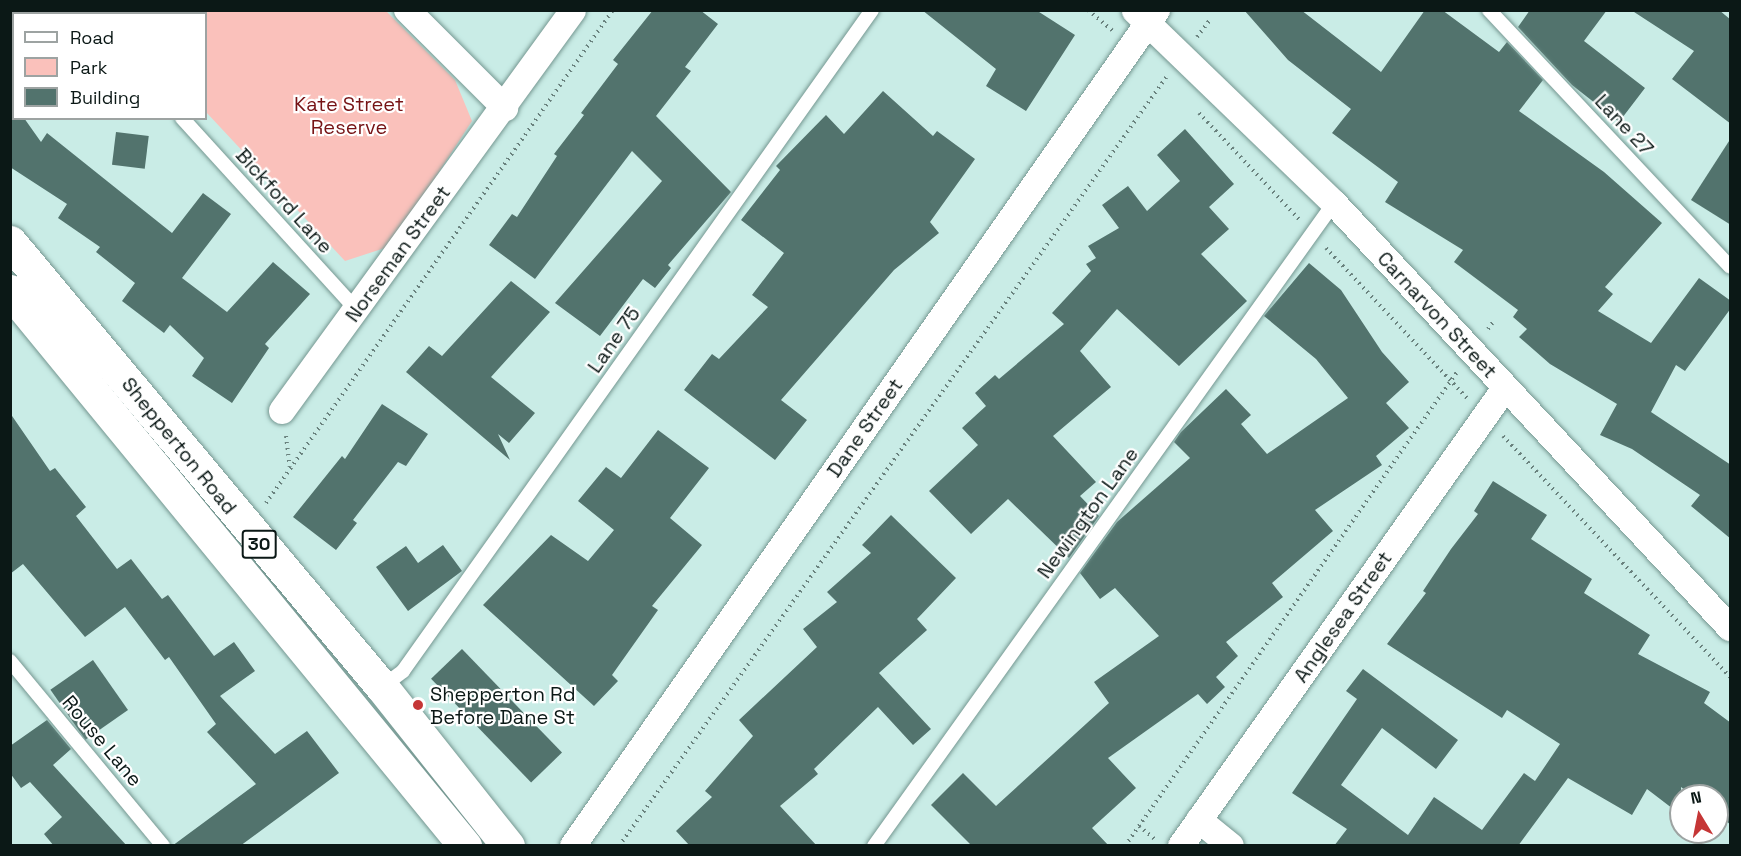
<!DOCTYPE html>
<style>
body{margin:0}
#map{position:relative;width:1741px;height:856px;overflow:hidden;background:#c9ece6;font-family:"Space Grotesk",sans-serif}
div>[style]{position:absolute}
.green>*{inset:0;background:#fac1bb}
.building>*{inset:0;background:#52736d;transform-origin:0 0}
.path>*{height:4px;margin-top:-2px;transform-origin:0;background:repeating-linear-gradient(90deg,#69817d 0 1.5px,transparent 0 6px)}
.roads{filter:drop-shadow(0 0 2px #759791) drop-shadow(0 0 2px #759791)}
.service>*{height:14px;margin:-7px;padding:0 7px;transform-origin:7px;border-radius:7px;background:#fff}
.minor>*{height:26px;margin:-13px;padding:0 13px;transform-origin:13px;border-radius:13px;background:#fff}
.trunk>*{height:33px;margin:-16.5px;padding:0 16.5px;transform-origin:16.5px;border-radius:16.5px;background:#fff}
.dots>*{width:16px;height:16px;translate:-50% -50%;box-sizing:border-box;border:3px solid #fff;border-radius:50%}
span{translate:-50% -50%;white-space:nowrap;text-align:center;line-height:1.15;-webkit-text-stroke:4.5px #fff;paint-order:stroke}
.shield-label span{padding:2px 4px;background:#fff;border:2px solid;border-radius:4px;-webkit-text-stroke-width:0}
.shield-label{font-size:18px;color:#0b1816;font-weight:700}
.park-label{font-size:20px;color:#761315}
.street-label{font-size:20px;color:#0b1816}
.poi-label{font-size:20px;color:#0b1816}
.left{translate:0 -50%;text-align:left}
.frame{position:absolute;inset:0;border:12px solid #0b1816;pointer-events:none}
.legend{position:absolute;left:12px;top:12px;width:195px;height:108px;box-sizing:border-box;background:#fff;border:2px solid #9da3a2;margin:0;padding:8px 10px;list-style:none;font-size:18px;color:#0b1816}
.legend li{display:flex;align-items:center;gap:12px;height:30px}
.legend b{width:30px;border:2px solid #9da3a2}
.north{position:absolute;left:1669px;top:784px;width:60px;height:60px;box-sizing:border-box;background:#fff;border:2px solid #9da3a2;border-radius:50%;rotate:350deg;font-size:16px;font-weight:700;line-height:24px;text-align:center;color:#0b1816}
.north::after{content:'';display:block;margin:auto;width:21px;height:27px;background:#c53636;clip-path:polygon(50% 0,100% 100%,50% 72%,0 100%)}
</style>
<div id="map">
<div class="green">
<div style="clip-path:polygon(111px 11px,386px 11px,455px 80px,472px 121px,391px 246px,345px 261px,206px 112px,206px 14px)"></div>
</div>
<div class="building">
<div style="clip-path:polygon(653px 10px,700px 10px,718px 24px,685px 67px,691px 71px,656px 116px,731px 192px,668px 265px,671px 268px,655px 288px,643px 279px,600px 336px,555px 303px,662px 181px,632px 151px,535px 279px,489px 245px,512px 214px,517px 217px,557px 156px,554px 154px,584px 115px,581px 113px,618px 64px,613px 60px)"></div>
<div style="clip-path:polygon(922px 10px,1036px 10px,1075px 35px,1026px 111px,986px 86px,996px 69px)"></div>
<div style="clip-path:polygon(1244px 10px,1301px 10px,1381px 72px,1425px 10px,1442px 10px,1499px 52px,1507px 42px,1543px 80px,1519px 111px,1604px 172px,1662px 223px,1605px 287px,1613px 294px,1598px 311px,1651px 343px,1699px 278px,1731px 301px,1731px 308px,1685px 371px,1676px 365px,1651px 412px,1731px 465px,1731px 539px,1691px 506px,1700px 495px,1632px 449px,1600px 435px,1617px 404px,1550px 364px,1519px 337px,1527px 329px,1513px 317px,1518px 310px,1454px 262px,1463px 250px,1385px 202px,1398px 182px,1332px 133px,1351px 109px,1288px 60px)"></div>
<div style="clip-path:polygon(1530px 10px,1607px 10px,1584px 41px,1645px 88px,1619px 122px,1572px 85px,1518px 27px)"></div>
<div style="clip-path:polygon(1631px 10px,1719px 10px,1731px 20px,1731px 124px,1672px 79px,1694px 51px)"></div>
<div style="clip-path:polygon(883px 91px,933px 136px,937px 131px,975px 159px,930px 222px,939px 233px,894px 270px,781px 400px,807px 420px,775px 460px,684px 390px,712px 354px,719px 359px,768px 307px,752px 295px,784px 253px,741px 220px,780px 170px,776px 166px,826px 115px,844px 134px)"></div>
<div style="clip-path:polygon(10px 98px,14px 118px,24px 118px,41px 142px,47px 133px,172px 233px,203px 193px,231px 214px,182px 278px,227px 312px,273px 262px,310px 294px,265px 344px,269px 348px,232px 403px,192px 376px,204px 358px,170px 325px,164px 333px,122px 301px,135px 283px,96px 252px,100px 247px,58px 218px,67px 204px,10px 167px)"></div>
<div style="clip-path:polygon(1185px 129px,1234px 184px,1209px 207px,1229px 229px,1201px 254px,1247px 301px,1179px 366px,1117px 309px,1080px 351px,1111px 387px,1053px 436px,1096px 482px,1080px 496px,1099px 516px,1069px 558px,1008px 499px,971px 534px,929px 491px,978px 445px,962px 428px,986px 406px,975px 393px,995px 375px,999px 379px,1064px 324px,1052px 313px,1091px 271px,1086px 264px,1096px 258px,1088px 246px,1119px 228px,1102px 205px,1128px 186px,1147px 211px,1180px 181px,1157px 155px)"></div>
<div style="left:116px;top:132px;width:33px;height:33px;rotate:7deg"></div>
<div style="clip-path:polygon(1731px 138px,1731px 225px,1691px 200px)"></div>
<div style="clip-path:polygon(1309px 263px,1341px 290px,1382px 352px,1409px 382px,1386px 403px,1409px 428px,1376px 456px,1382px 465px,1315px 510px,1333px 531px,1272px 583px,1283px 597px,1226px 642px,1238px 656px,1216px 677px,1225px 687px,1207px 704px,1198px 694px,1108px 758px,1136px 788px,1092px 828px,1109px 846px,972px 846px,931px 805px,963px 773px,996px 806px,1109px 703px,1094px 682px,1159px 636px,1115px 588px,1100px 599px,1080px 573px,1117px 522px,1190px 458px,1174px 442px,1181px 432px,1226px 389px,1251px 415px,1241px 424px,1267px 454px,1348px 398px,1316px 359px,1264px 316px)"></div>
<div style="clip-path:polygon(511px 281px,550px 312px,491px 377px,535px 413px,509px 443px,498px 434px,510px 460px,406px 372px,429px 346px,442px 356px)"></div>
<div style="clip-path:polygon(382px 404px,428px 434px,406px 466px,398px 462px,353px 520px,357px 523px,336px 550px,293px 517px,342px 456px,345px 459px)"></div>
<div style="clip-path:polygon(10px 413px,50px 471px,55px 468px,86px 507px,76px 516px,117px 569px,131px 559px,162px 599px,168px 595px,214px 656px,234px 642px,255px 671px,220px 696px,275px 754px,307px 731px,339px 773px,240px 846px,172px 846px,256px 784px,207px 732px,216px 724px,169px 657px,165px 660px,125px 607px,85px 637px,23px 564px,10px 574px)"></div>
<div style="clip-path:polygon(658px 430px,709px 468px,670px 518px,702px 545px,652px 606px,658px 610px,612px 675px,618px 681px,594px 706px,483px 605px,551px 535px,588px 561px,614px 530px,578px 501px,606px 467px,621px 478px)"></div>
<div style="clip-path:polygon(1493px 481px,1547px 515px,1531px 539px,1592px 579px,1584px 593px,1650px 635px,1638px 654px,1710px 692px,1704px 703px,1731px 723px,1731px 825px,1717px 814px,1717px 796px,1693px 796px,1681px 787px,1681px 815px,1647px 789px,1632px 815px,1568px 778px,1518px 846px,1334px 846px,1347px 829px,1292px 793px,1357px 699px,1346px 691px,1363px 669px,1458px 740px,1436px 769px,1382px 728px,1341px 785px,1408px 835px,1434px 797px,1482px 830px,1524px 773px,1535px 781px,1560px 744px,1507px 710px,1502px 718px,1387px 644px,1426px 593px,1423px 591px,1451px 549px,1478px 514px,1474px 511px)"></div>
<div style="clip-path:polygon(891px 515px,956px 578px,917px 619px,927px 630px,879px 673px,931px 729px,913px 745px,878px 707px,814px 769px,818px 774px,780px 806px,817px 846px,690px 846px,676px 831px,712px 797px,705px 791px,753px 736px,739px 720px,817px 647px,803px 629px,837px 602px,827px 592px,871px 553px,862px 545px)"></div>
<div style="clip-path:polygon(443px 545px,462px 571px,408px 611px,376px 567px,406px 546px,418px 563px)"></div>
<div style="left:462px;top:649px;width:144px;height:43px;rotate:46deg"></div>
<div style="left:93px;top:660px;width:61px;height:52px;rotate:55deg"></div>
<div style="clip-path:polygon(47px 720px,71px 749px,53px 765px,127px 846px,54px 846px,44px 834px,62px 817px,30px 782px,21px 788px,10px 773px,10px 746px)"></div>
</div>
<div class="path">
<div style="left:1088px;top:10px;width:33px;rotate:40deg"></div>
<div style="left:1197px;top:37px;width:21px;rotate:-53deg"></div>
<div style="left:1199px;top:113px;width:146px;rotate:46.7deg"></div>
<div style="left:1326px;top:248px;width:206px;rotate:46.8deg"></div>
<div style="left:1488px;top:329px;width:9px;rotate:-54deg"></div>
<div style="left:286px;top:436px;width:31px;rotate:83deg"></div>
<div style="left:1503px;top:436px;width:331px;rotate:46.7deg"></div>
<div style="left:266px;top:503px;width:603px;rotate:-54.86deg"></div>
<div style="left:1139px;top:826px;width:23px;rotate:40deg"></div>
<div style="left:619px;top:846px;width:945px;rotate:-54.56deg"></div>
<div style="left:1125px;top:846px;width:579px;rotate:-54.99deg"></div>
</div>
<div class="roads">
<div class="service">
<div style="left:83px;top:10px;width:5px;rotate:53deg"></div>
<div style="left:1489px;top:10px;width:352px;rotate:46.8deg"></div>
<div style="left:182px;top:118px;width:260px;rotate:47.7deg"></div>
<div style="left:10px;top:661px;width:240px;rotate:50.4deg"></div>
<div style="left:382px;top:687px;width:26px;rotate:-37deg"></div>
<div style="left:403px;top:671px;width:810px;rotate:-54.64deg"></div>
<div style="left:874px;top:846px;width:791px;rotate:-54.42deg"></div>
</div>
<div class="minor">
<div style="left:407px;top:10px;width:139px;rotate:45deg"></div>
<div style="left:1135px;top:11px;width:277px;rotate:44deg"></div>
<div style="left:1334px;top:203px;width:581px;rotate:47.02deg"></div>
<div style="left:282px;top:411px;width:495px;rotate:-54deg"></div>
<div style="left:1199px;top:820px;width:41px;rotate:39.1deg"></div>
<div style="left:573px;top:846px;width:1020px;rotate:-55.06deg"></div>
<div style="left:1181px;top:846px;width:561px;rotate:-54.72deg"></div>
</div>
<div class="trunk">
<div style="left:10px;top:242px;width:580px;rotate:50.11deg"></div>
<div style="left:382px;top:687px;width:203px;rotate:51.6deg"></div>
<div style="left:10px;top:291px;width:718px;rotate:50.65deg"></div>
</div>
</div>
<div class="dots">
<div style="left:418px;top:705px;background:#c53636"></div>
</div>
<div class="shield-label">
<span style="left:259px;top:544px">30</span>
</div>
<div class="park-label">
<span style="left:349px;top:116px">Kate Street<br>Reserve</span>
</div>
<div class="street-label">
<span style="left:1624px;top:125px;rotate:47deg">Lane 27</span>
<span style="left:284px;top:201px;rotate:48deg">Bickford Lane</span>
<span style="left:398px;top:254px;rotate:-54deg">Norseman Street</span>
<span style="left:1437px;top:315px;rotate:47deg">Carnarvon Street</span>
<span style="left:614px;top:340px;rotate:-55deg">Lane 75</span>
<span style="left:865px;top:428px;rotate:-55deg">Dane Street</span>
<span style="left:179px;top:446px;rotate:51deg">Shepperton Road</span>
<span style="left:1088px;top:513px;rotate:-54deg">Newington Lane</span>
<span style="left:1343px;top:617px;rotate:-55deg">Anglesea Street</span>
<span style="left:102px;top:741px;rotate:50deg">Rouse Lane</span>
</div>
<div class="poi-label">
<span class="left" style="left:430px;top:706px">Shepperton Rd<br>Before Dane St</span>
</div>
<div class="frame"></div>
<ul class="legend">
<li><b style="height:8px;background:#fff"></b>Road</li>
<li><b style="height:16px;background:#fac1bb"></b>Park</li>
<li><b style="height:16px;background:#52736d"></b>Building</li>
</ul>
<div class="north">N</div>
</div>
